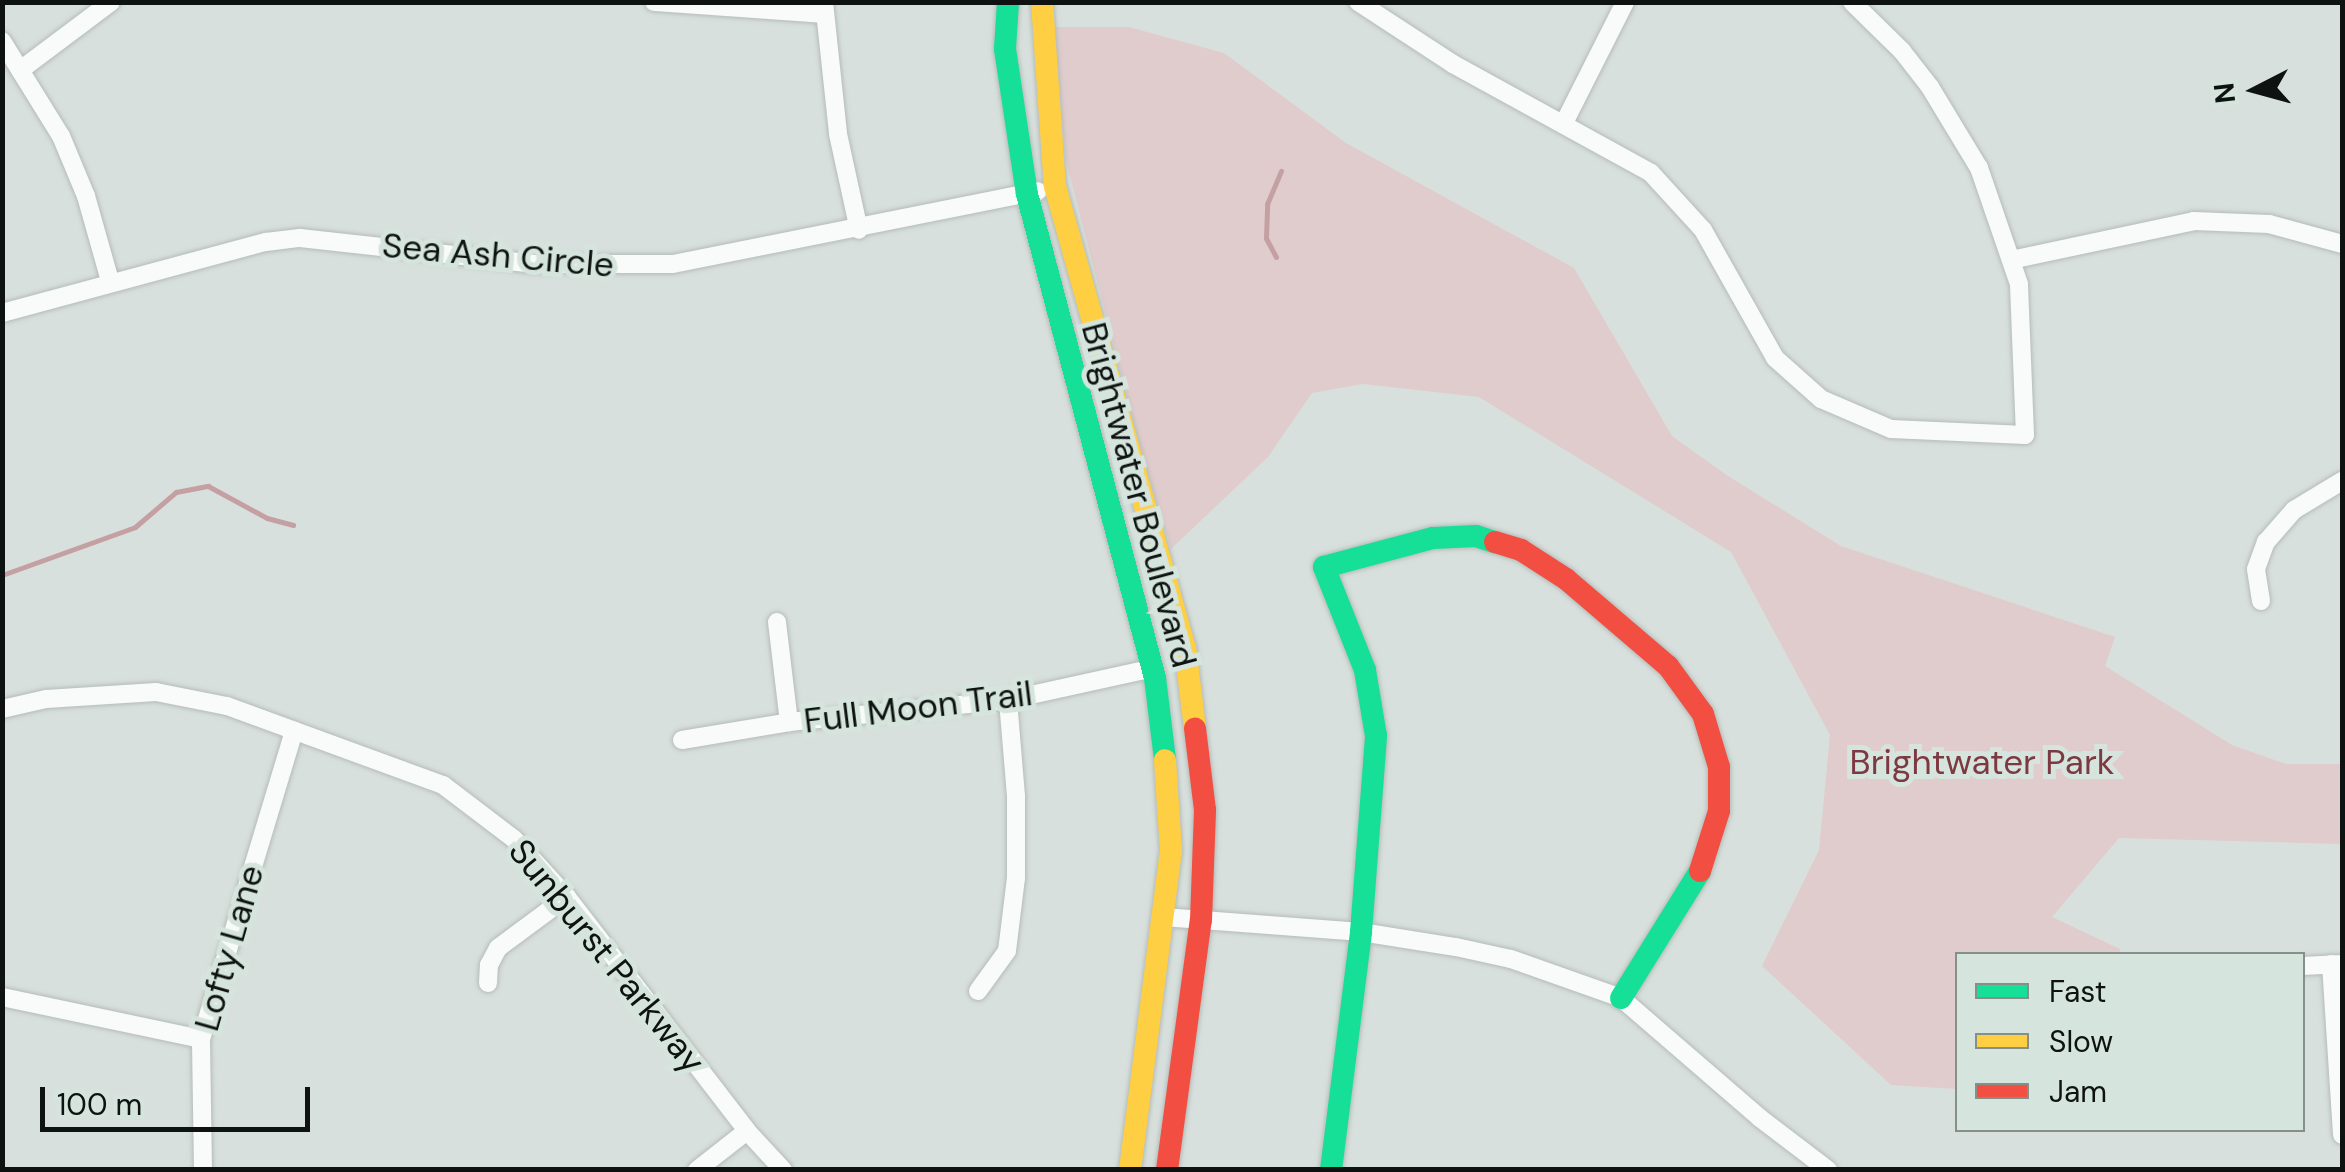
<!DOCTYPE html>
<style>
body{margin:0}
#map{position:relative;width:2345px;height:1172px;overflow:hidden;background:#d8e0dd;font-family:"DM Sans",sans-serif}
div>[style]{position:absolute}
.green>*{inset:0;background:#e0cccc}
.stream>*{height:5px;margin:-2.5px;padding:0 2.5px;transform-origin:2.5px;border-radius:2.5px;background:#c4a0a3}
.roads{filter:drop-shadow(0 0 2px #b5bcb9) drop-shadow(0 0 2px #b5bcb9)}
.street>*{height:18px;margin:-9px;padding:0 9px;transform-origin:9px;border-radius:9px;background:#f9fafa}
.fast>*{height:22px;margin:-11px;padding:0 11px;transform-origin:11px;border-radius:11px;background:#16e098}
.slow>*{height:22px;margin:-11px;padding:0 11px;transform-origin:11px;border-radius:11px;background:#ffcf43}
.jam>*{height:22px;margin:-11px;padding:0 11px;transform-origin:11px;border-radius:11px;background:#f24e42}
span{translate:-50% -50%;white-space:nowrap;text-align:center;line-height:1.15;-webkit-text-stroke:10px #d5e4dd;paint-order:stroke}
.street-label{font-size:35px;color:#0e1311}
.park-label{font-size:35px;color:#7e3841}
.frame{position:absolute;inset:0;border:5px solid #0e1311;pointer-events:none}
.legend{position:absolute;left:1955px;top:952px;width:350px;height:180px;box-sizing:border-box;background:#d5e4dd;border:2px solid #85908b;margin:0;padding:12px 18px;list-style:none;font-size:30px;color:#0e1311}
.legend li{display:flex;align-items:center;gap:20px;height:50px}
.legend b{width:50px;border:2px solid #85908b}
.north{position:absolute;left:2205px;top:40px;width:100px;height:100px;-webkit-text-stroke:8px #d5e4dd;paint-order:stroke;rotate:264deg;font-size:28px;font-weight:700;line-height:40px;text-align:center;color:#0e1311}
.north::after{content:'';display:block;margin:auto;width:35px;height:45px;background:#0e1311;clip-path:polygon(50% 0,100% 100%,50% 72%,0 100%)}
.scale{position:absolute;left:40px;top:1087px;width:270px;height:45px;box-sizing:border-box;border:5px solid #0e1311;border-top:0;padding-left:12px;font-size:30px;line-height:35px;white-space:nowrap;color:#0e1311;-webkit-text-stroke:8px #d5e4dd;paint-order:stroke}
</style>
<div id="map">
<div class="green">
<div style="clip-path:polygon(1053px 27px,1129px 27px,1224px 53px,1346px 143px,1574px 268px,1672px 436px,1728px 476px,1841px 546px,2115px 637px,2105px 666px,2232px 745px,2286px 764px,2342px 764px,2342px 844px,2119px 838px,2052px 917px,2120px 949px,2120px 954px,1958px 954px,1957px 1089px,1891px 1085px,1762px 966px,1819px 850px,1830px 735px,1731px 552px,1479px 397px,1363px 384px,1312px 393px,1268px 457px,1171px 549px,1142px 454px,1066px 161px)"></div>
</div>
<div class="stream">
<div style="left:1276px;top:257px;width:21px;rotate:-118deg"></div>
<div style="left:1266px;top:238px;width:34px;rotate:-88deg"></div>
<div style="left:1267px;top:204px;width:36px;rotate:-67deg"></div>
<div style="left:2px;top:575px;width:141px;rotate:-19.8deg"></div>
<div style="left:135px;top:527px;width:54px;rotate:-40.5deg"></div>
<div style="left:176px;top:492px;width:33px;rotate:-11deg"></div>
<div style="left:208px;top:486px;width:67px;rotate:28.5deg"></div>
<div style="left:267px;top:518px;width:27px;rotate:15deg"></div>
</div>
<div class="roads">
<div class="street">
<div style="left:654px;top:2px;width:170px;rotate:4deg"></div>
<div style="left:824px;top:2px;width:133px;rotate:83.9deg"></div>
<div style="left:838px;top:134px;width:98px;rotate:77.7deg"></div>
<div style="left:1358px;top:2px;width:113px;rotate:33.1deg"></div>
<div style="left:1453px;top:64px;width:226px;rotate:28.8deg"></div>
<div style="left:1651px;top:173px;width:77px;rotate:47.6deg"></div>
<div style="left:1703px;top:230px;width:147px;rotate:60.6deg"></div>
<div style="left:1775px;top:358px;width:62px;rotate:41.7deg"></div>
<div style="left:1821px;top:399px;width:76px;rotate:23.2deg"></div>
<div style="left:1891px;top:429px;width:134px;rotate:2.6deg"></div>
<div style="left:2025px;top:435px;width:151px;rotate:-92.3deg"></div>
<div style="left:2019px;top:284px;width:123px;rotate:-109deg"></div>
<div style="left:1979px;top:168px;width:95px;rotate:-121.2deg"></div>
<div style="left:1930px;top:87px;width:46px;rotate:-127.9deg"></div>
<div style="left:1902px;top:51px;width:70px;rotate:-135.6deg"></div>
<div style="left:2px;top:41px;width:112px;rotate:58.2deg"></div>
<div style="left:61px;top:136px;width:65px;rotate:67.4deg"></div>
<div style="left:86px;top:196px;width:88px;rotate:74.2deg"></div>
<div style="left:23px;top:68px;width:110px;rotate:-36.9deg"></div>
<div style="left:1564px;top:123px;width:136px;rotate:-63.2deg"></div>
<div style="left:2011px;top:260px;width:187px;rotate:-12deg"></div>
<div style="left:2194px;top:221px;width:75px;rotate:2.3deg"></div>
<div style="left:2269px;top:224px;width:76px;rotate:15.3deg"></div>
<div style="left:2px;top:313px;width:273px;rotate:-15.1deg"></div>
<div style="left:266px;top:242px;width:34px;rotate:-7deg"></div>
<div style="left:300px;top:238px;width:237px;rotate:6.3deg"></div>
<div style="left:536px;top:264px;width:137px"></div>
<div style="left:673px;top:264px;width:372px;rotate:-11.3deg"></div>
<div style="left:2261px;top:601px;width:32px;rotate:-99deg"></div>
<div style="left:2256px;top:569px;width:29px;rotate:-70deg"></div>
<div style="left:2266px;top:542px;width:43px;rotate:-48.8deg"></div>
<div style="left:2294px;top:510px;width:56px;rotate:-31.1deg"></div>
<div style="left:777px;top:622px;width:101px;rotate:83.2deg"></div>
<div style="left:2px;top:709px;width:45px;rotate:-12.8deg"></div>
<div style="left:46px;top:699px;width:110px;rotate:-3.6deg"></div>
<div style="left:156px;top:692px;width:72px;rotate:11.2deg"></div>
<div style="left:227px;top:706px;width:230px;rotate:20.1deg"></div>
<div style="left:443px;top:785px;width:89px;rotate:37.3deg"></div>
<div style="left:514px;top:839px;width:79px;rotate:47.6deg"></div>
<div style="left:567px;top:897px;width:295px;rotate:52.4deg"></div>
<div style="left:747px;top:1131px;width:53px;rotate:47.3deg"></div>
<div style="left:682px;top:740px;width:109px;rotate:-9.5deg"></div>
<div style="left:789px;top:722px;width:220px;rotate:-5.7deg"></div>
<div style="left:1008px;top:700px;width:148px;rotate:-12.4deg"></div>
<div style="left:1163px;top:917px;width:199px;rotate:4.3deg"></div>
<div style="left:1361px;top:932px;width:96px;rotate:9deg"></div>
<div style="left:1456px;top:947px;width:56px;rotate:12.3deg"></div>
<div style="left:1511px;top:959px;width:117px;rotate:19.5deg"></div>
<div style="left:1621px;top:998px;width:184px;rotate:40.8deg"></div>
<div style="left:1760px;top:1118px;width:86px;rotate:37.4deg"></div>
<div style="left:2331px;top:964px;width:171px;rotate:86.3deg"></div>
<div style="left:2302px;top:966px;width:40px;rotate:-2.9deg"></div>
<div style="left:488px;top:983px;width:18px;rotate:-87deg"></div>
<div style="left:489px;top:965px;width:19px;rotate:-62deg"></div>
<div style="left:498px;top:948px;width:86px;rotate:-36.5deg"></div>
<div style="left:978px;top:991px;width:49px;rotate:-54.1deg"></div>
<div style="left:1007px;top:951px;width:74px;rotate:-83deg"></div>
<div style="left:1016px;top:878px;width:82px;rotate:-90deg"></div>
<div style="left:1016px;top:796px;width:96px;rotate:-94.8deg"></div>
<div style="left:2px;top:997px;width:203px;rotate:11.9deg"></div>
<div style="left:203px;top:1170px;width:131px;rotate:-90.9deg"></div>
<div style="left:201px;top:1039px;width:322px;rotate:-73.2deg"></div>
<div style="left:697px;top:1170px;width:63px;rotate:-38deg"></div>
</div>
<div class="fast">
<div style="left:1008px;top:2px;width:47px;rotate:93.7deg"></div>
<div style="left:1005px;top:49px;width:147px;rotate:81.4deg"></div>
<div style="left:1027px;top:194px;width:501px;rotate:75.19deg"></div>
<div style="left:1155px;top:678px;width:83px;rotate:83deg"></div>
<div style="left:1621px;top:998px;width:150px;rotate:-58.1deg"></div>
<div style="left:1331px;top:1170px;width:240px;rotate:-82.8deg"></div>
<div style="left:1361px;top:932px;width:197px;rotate:-85.6deg"></div>
<div style="left:1376px;top:736px;width:67px;rotate:-99.5deg"></div>
<div style="left:1365px;top:670px;width:111px;rotate:-111.7deg"></div>
<div style="left:1324px;top:567px;width:113px;rotate:-14.9deg"></div>
<div style="left:1433px;top:538px;width:43px;rotate:-2.7deg"></div>
<div style="left:1476px;top:536px;width:20px;rotate:18deg"></div>
</div>
<div class="slow">
<div style="left:1042px;top:2px;width:184px;rotate:86deg"></div>
<div style="left:1055px;top:186px;width:479px;rotate:74.3deg"></div>
<div style="left:1185px;top:647px;width:83px;rotate:83deg"></div>
<div style="left:1130px;top:1170px;width:322px;rotate:-82.7deg"></div>
<div style="left:1171px;top:851px;width:91px;rotate:-93.8deg"></div>
</div>
<div class="jam">
<div style="left:1495px;top:542px;width:27px;rotate:17deg"></div>
<div style="left:1521px;top:550px;width:54px;rotate:32.8deg"></div>
<div style="left:1566px;top:579px;width:134px;rotate:40.5deg"></div>
<div style="left:1668px;top:666px;width:59px;rotate:53.9deg"></div>
<div style="left:1703px;top:714px;width:55px;rotate:73.2deg"></div>
<div style="left:1719px;top:767px;width:44px;rotate:90deg"></div>
<div style="left:1719px;top:811px;width:63px;rotate:107.6deg"></div>
<div style="left:1167px;top:1170px;width:252px;rotate:-82.3deg"></div>
<div style="left:1201px;top:920px;width:110px;rotate:-87.9deg"></div>
<div style="left:1205px;top:810px;width:82px;rotate:-97deg"></div>
</div>
</div>
<div class="street-label">
<span style="left:498px;top:255px;rotate:5deg">Sea Ash Circle</span>
<span style="left:1139px;top:495px;rotate:75deg">Brightwater Boulevard</span>
<span style="left:918px;top:707px;rotate:-7deg">Full Moon Trail</span>
<span style="left:229px;top:948px;rotate:-74deg">Lofty Lane</span>
<span style="left:607px;top:956px;rotate:51deg">Sunburst Parkway</span>
</div>
<div class="park-label">
<span style="left:1982px;top:762px">Brightwater Park</span>
</div>
<div class="frame"></div>
<ul class="legend">
<li><b style="height:12px;background:#16e098"></b>Fast</li>
<li><b style="height:12px;background:#ffcf43"></b>Slow</li>
<li><b style="height:12px;background:#f24e42"></b>Jam</li>
</ul>
<div class="north">N</div>
<div class="scale">100 m</div>
</div>
